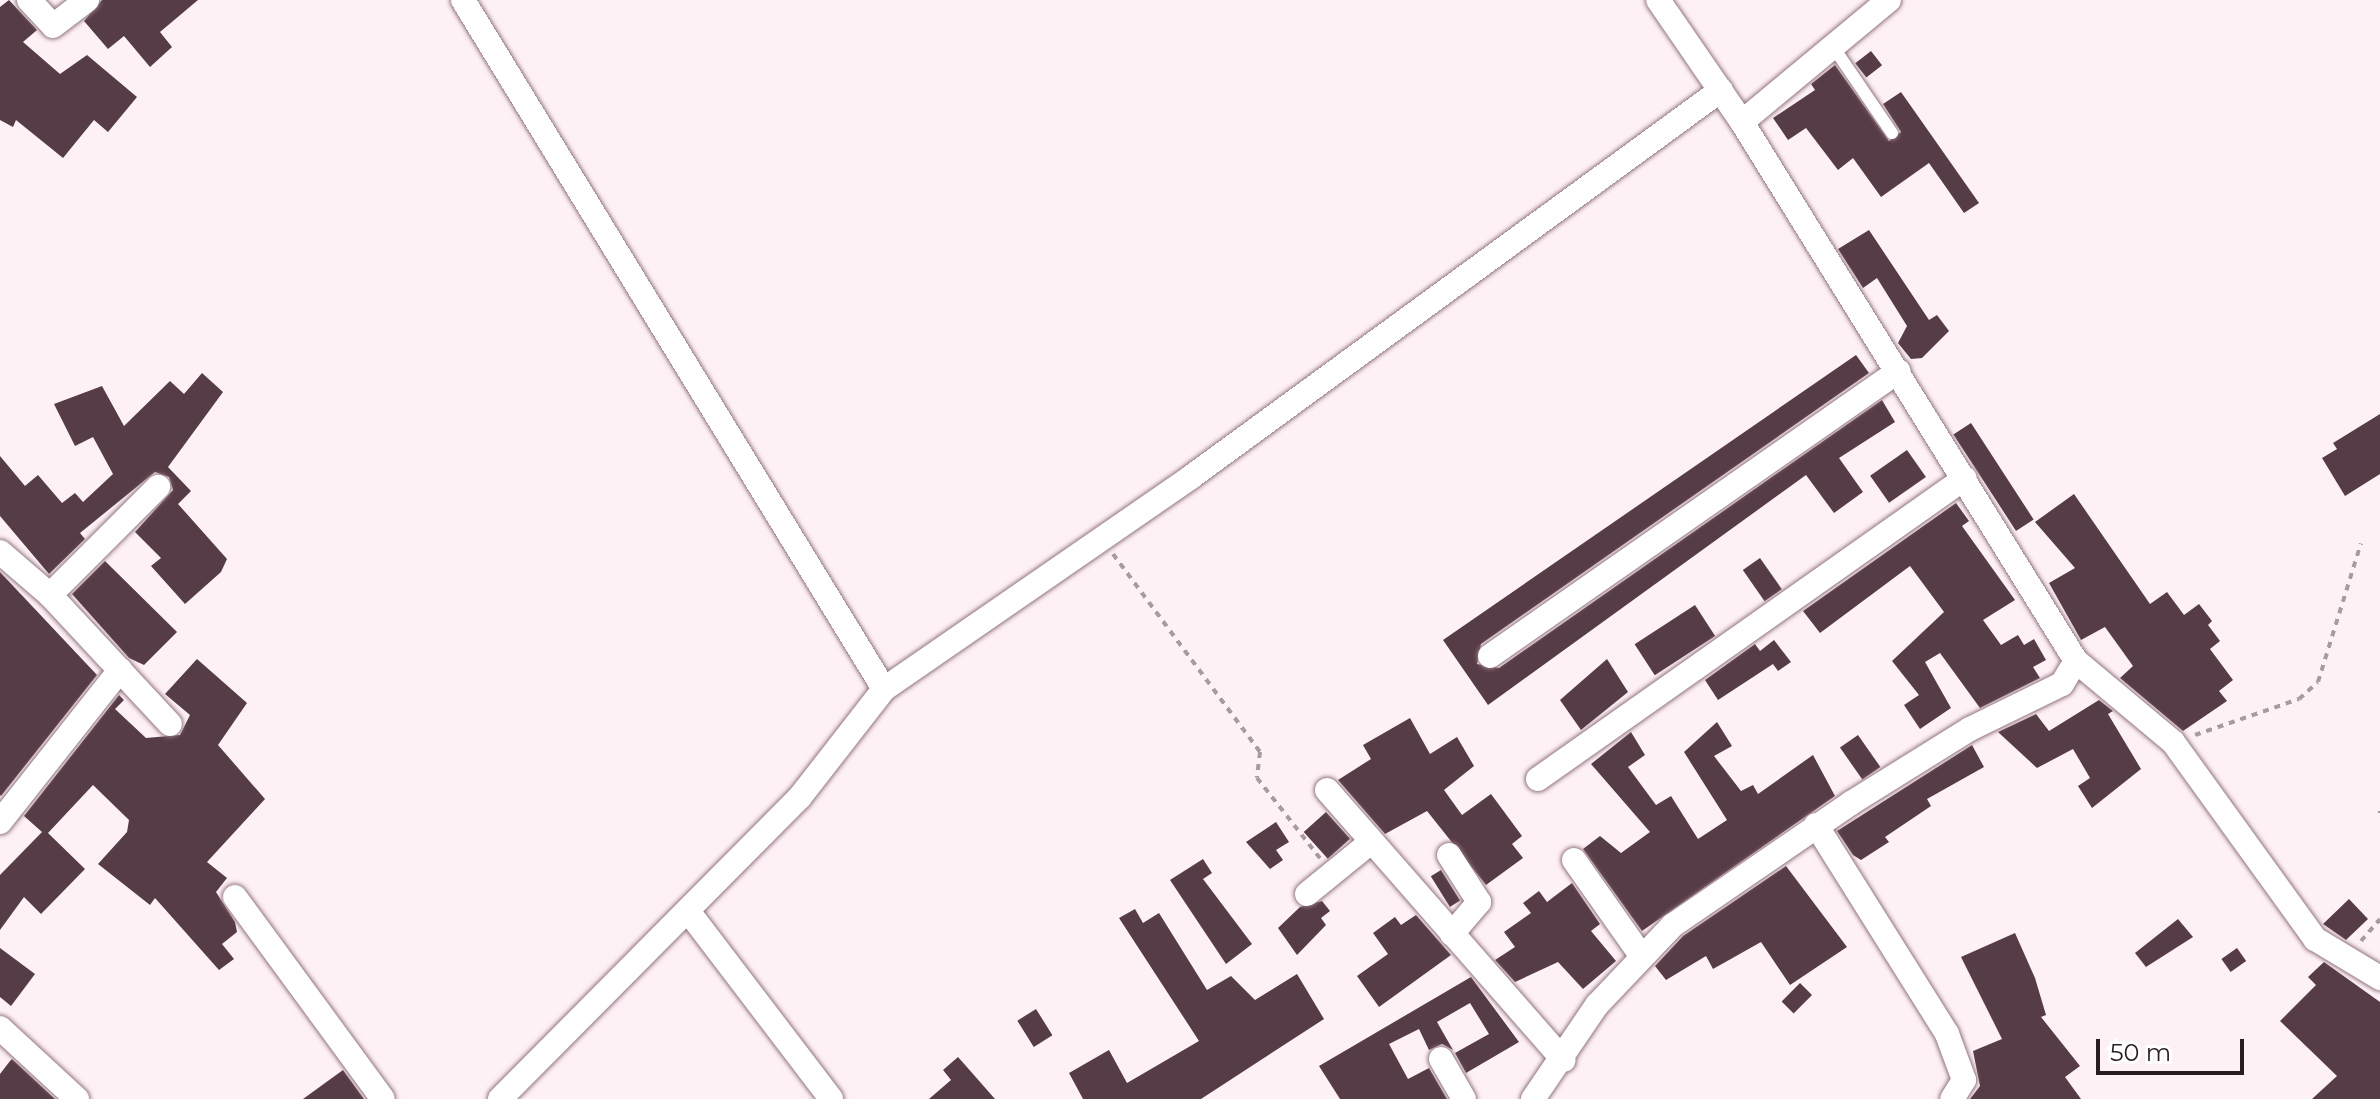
<!DOCTYPE html>
<style>
body{margin:0}
#map{position:relative;width:2380px;height:1099px;overflow:hidden;background:#fef1f6;font-family:Montserrat,sans-serif}
div>[style]{position:absolute}
.building>*{inset:0;background:#563c46;transform-origin:0 0}
.path>*{height:4px;margin-top:-2px;transform-origin:0;background:repeating-linear-gradient(90deg,#a89ba0 0 6px,transparent 0 12px)}
.roads{filter:drop-shadow(0 0 2px #927480) drop-shadow(0 0 2px #927480)}
.lane>*{height:12px;margin:-6px;padding:0 6px;transform-origin:6px;border-radius:6px;background:#fff}
.street>*{height:24px;margin:-12px;padding:0 12px;transform-origin:12px;border-radius:12px;background:#fff}
span{translate:-50% -50%;white-space:nowrap;text-align:center;line-height:1.15;-webkit-text-stroke:8px #fff;paint-order:stroke}
.scale{position:absolute;left:2096px;top:1039px;width:148px;height:36px;box-sizing:border-box;border:4px solid #291d22;border-top:0;padding-left:10px;font-size:24px;line-height:28px;white-space:nowrap;color:#291d22;-webkit-text-stroke:6px #fff;paint-order:stroke}
</style>
<div id="map">
<div class="building">
<div style="clip-path:polygon(9px 0,37px 30px,23px 42px,60px 74px,87px 55px,137px 97px,108px 132px,94px 120px,63px 158px,16px 120px,13px 127px,0 120px,0 7px)"></div>
<div style="clip-path:polygon(102px 0,198px 0,160px 32px,172px 47px,150px 67px,124px 36px,108px 49px,84px 21px)"></div>
<div style="left:1871px;top:51px;width:18px;height:20px;rotate:52deg"></div>
<div style="clip-path:polygon(1835px 65px,1889px 141px,1901px 132px,1883px 104px,1901px 92px,1979px 203px,1964px 213px,1929px 163px,1881px 197px,1853px 158px,1838px 170px,1806px 128px,1788px 140px,1773px 118px,1815px 90px,1811px 84px)"></div>
<div style="clip-path:polygon(1869px 230px,1929px 320px,1937px 315px,1949px 331px,1922px 358px,1911px 359px,1898px 343px,1907px 326px,1877px 278px,1863px 288px,1838px 249px)"></div>
<div style="clip-path:polygon(1856px 355px,1869px 373px,1481px 644px,1477px 664px,1499px 668px,1882px 400px,1895px 422px,1839px 458px,1863px 492px,1834px 513px,1806px 475px,1488px 705px,1443px 640px)"></div>
<div style="clip-path:polygon(202px 373px,223px 392px,168px 467px,191px 491px,178px 504px,227px 559px,221px 572px,185px 604px,151px 566px,161px 558px,135px 532px,173px 490px,169px 477px,155px 472px,80px 533px,85px 539px,49px 574px,0 516px,0 456px,25px 486px,38px 475px,62px 503px,75px 493px,83px 502px,113px 474px,93px 437px,75px 446px,54px 404px,102px 386px,124px 426px,170px 381px,184px 394px)"></div>
<div style="clip-path:polygon(2380px 414px,2380px 474px,2345px 496px,2322px 458px,2337px 449px,2333px 443px)"></div>
<div style="left:1971px;top:423px;width:115px;height:21px;rotate:57deg"></div>
<div style="left:1907px;top:450px;width:33px;height:45px;rotate:55deg"></div>
<div style="clip-path:polygon(2074px 494px,2150px 604px,2167px 592px,2184px 615px,2199px 604px,2212px 621px,2208px 625px,2220px 641px,2210px 649px,2233px 680px,2219px 691px,2227px 701px,2183px 731px,2120px 678px,2133px 666px,2105px 627px,2081px 640px,2049px 583px,2075px 568px,2035px 522px)"></div>
<div style="clip-path:polygon(1956px 503px,1969px 521px,1962px 526px,2015px 600px,1983px 620px,2001px 645px,2018px 635px,2024px 645px,2034px 639px,2046px 660px,2033px 667px,2040px 678px,1980px 708px,1940px 653px,1925px 662px,1951px 708px,1920px 729px,1904px 705px,1919px 695px,1892px 661px,1944px 612px,1910px 566px,1820px 633px,1803px 611px)"></div>
<div style="left:1760px;top:558px;width:38px;height:21px;rotate:55deg"></div>
<div style="clip-path:polygon(105px 561px,177px 632px,144px 665px,129px 658px,72px 594px)"></div>
<div style="clip-path:polygon(0 572px,97px 675px,1px 796px,0 795px)"></div>
<div style="left:1695px;top:605px;width:37px;height:72px;rotate:57deg"></div>
<div style="clip-path:polygon(1774px 640px,1791px 662px,1778px 671px,1773px 664px,1718px 700px,1705px 680px,1755px 644px,1760px 651px)"></div>
<div style="clip-path:polygon(197px 659px,247px 703px,218px 745px,265px 799px,207px 862px,227px 878px,216px 892px,235px 922px,237px 932px,222px 944px,234px 959px,219px 970px,155px 898px,150px 905px,98px 864px,127px 832px,129px 820px,93px 785px,48px 833px,85px 869px,41px 914px,24px 897px,0 930px,0 875px,42px 832px,24px 816px,119px 695px,124px 700px,115px 709px,146px 738px,180px 735px,190px 715px,165px 694px)"></div>
<div style="clip-path:polygon(1607px 659px,1628px 692px,1581px 730px,1560px 700px)"></div>
<div style="clip-path:polygon(2099px 700px,2113px 711px,2108px 714px,2141px 769px,2092px 808px,2078px 786px,2090px 778px,2073px 749px,2037px 768px,1998px 732px,2036px 714px,2049px 731px)"></div>
<div style="clip-path:polygon(1410px 718px,1430px 754px,1457px 737px,1474px 766px,1444px 790px,1462px 815px,1491px 794px,1522px 836px,1512px 844px,1523px 858px,1486px 885px,1427px 811px,1385px 834px,1338px 780px,1371px 759px,1363px 745px)"></div>
<div style="clip-path:polygon(1717px 722px,1732px 746px,1714px 756px,1741px 791px,1753px 785px,1758px 794px,1813px 755px,1835px 796px,1642px 931px,1583px 849px,1600px 836px,1621px 853px,1650px 832px,1591px 764px,1631px 732px,1645px 755px,1628px 767px,1656px 805px,1671px 796px,1698px 839px,1727px 820px,1684px 752px)"></div>
<div style="left:1858px;top:735px;width:39px;height:22px;rotate:55deg"></div>
<div style="clip-path:polygon(1972px 745px,1984px 767px,1927px 799px,1931px 806px,1885px 837px,1889px 842px,1861px 860px,1853px 855px,1837px 831px)"></div>
<div style="left:1326px;top:812px;width:36px;height:30px;rotate:48deg"></div>
<div style="clip-path:polygon(1276px 822px,1289px 842px,1276px 850px,1283px 860px,1270px 869px,1246px 842px)"></div>
<div style="clip-path:polygon(1203px 859px,1212px 873px,1203px 879px,1252px 944px,1226px 964px,1170px 880px)"></div>
<div style="clip-path:polygon(1786px 866px,1847px 947px,1790px 985px,1761px 942px,1713px 969px,1706px 956px,1666px 980px,1655px 966px,1683px 936px)"></div>
<div style="left:1441px;top:870px;width:36px;height:12px;rotate:58deg"></div>
<div style="clip-path:polygon(1572px 883px,1600px 924px,1591px 931px,1616px 961px,1583px 989px,1558px 962px,1515px 982px,1495px 960px,1515px 947px,1504px 932px,1531px 913px,1523px 903px,1539px 891px,1547px 902px)"></div>
<div style="clip-path:polygon(2349px 899px,2368px 919px,2346px 940px,2323px 924px)"></div>
<div style="clip-path:polygon(1322px 901px,1330px 911px,1321px 918px,1326px 925px,1297px 955px,1278px 928px,1300px 907px)"></div>
<div style="clip-path:polygon(1135px 909px,1143px 923px,1159px 913px,1207px 990px,1231px 976px,1255px 1000px,1297px 974px,1324px 1019px,1201px 1099px,1083px 1099px,1069px 1073px,1109px 1050px,1127px 1083px,1199px 1041px,1119px 918px)"></div>
<div style="clip-path:polygon(1416px 915px,1451px 955px,1379px 1007px,1357px 976px,1388px 954px,1373px 933px,1395px 917px,1401px 925px)"></div>
<div style="clip-path:polygon(2178px 919px,2193px 937px,2146px 967px,2135px 953px)"></div>
<div style="clip-path:polygon(2015px 933px,2035px 978px,2046px 1015px,2041px 1017px,2080px 1066px,2065px 1077px,2081px 1099px,1970px 1099px,1980px 1086px,1973px 1051px,2002px 1039px,1961px 957px)"></div>
<div style="clip-path:polygon(0 948px,35px 974px,11px 1006px,0 997px)"></div>
<div style="left:2237px;top:948px;width:16px;height:19px;rotate:55deg"></div>
<div style="clip-path:polygon(2324px 962px,2380px 1002px,2380px 1099px,2312px 1099px,2337px 1076px,2280px 1021px,2316px 985px,2308px 977px)"></div>
<div style="clip-path:polygon(1471px 977px,1519px 1042px,1466px 1073px,1455px 1053px,1489px 1034px,1470px 1003px,1437px 1022px,1453px 1050px,1442px 1044px,1429px 1050px,1419px 1029px,1389px 1044px,1408px 1079px,1429px 1068px,1447px 1099px,1340px 1099px,1319px 1066px)"></div>
<div style="left:1800px;top:983px;width:17px;height:26px;rotate:45deg"></div>
<div style="left:1036px;top:1009px;width:31px;height:22px;rotate:58deg"></div>
<div style="clip-path:polygon(958px 1057px,966px 1066px,995px 1099px,929px 1099px,951px 1080px,943px 1070px)"></div>
<div style="clip-path:polygon(10px 1061px,12px 1059px,55px 1099px,0 1099px,0 1074px)"></div>
<div style="clip-path:polygon(343px 1070px,364px 1099px,303px 1099px)"></div>
</div>
<div class="path">
<div style="left:1113px;top:554px;width:247px;rotate:53.4deg"></div>
<div style="left:1260px;top:752px;width:26px;rotate:97deg"></div>
<div style="left:1257px;top:778px;width:102px;rotate:51.8deg"></div>
<div style="left:2195px;top:735px;width:110px;rotate:-19.1deg"></div>
<div style="left:2299px;top:699px;width:25px;rotate:-42deg"></div>
<div style="left:2318px;top:682px;width:145px;rotate:-72.8deg"></div>
<div style="left:2380px;top:811px;width:2px;rotate:90deg"></div>
<div style="left:2361px;top:941px;width:29px;rotate:-49deg"></div>
</div>
<div class="roads">
<div class="lane">
<div style="left:1834px;top:48px;width:103px;rotate:55.7deg"></div>
</div>
<div class="street">
<div style="left:29px;top:0;width:35px;rotate:47deg"></div>
<div style="left:53px;top:26px;width:43px;rotate:-37.4deg"></div>
<div style="left:463px;top:0;width:807px;rotate:58.57deg"></div>
<div style="left:1742px;top:122px;width:191px;rotate:-39.7deg"></div>
<div style="left:0;top:552px;width:66px;rotate:40.7deg"></div>
<div style="left:50px;top:595px;width:176px;rotate:47.1deg"></div>
<div style="left:50px;top:595px;width:153px;rotate:-45deg"></div>
<div style="left:1490px;top:656px;width:498px;rotate:-34.9deg"></div>
<div style="left:2076px;top:661px;width:126px;rotate:39.9deg"></div>
<div style="left:2173px;top:742px;width:243px;rotate:54.2deg"></div>
<div style="left:2315px;top:939px;width:76px;rotate:31deg"></div>
<div style="left:1538px;top:779px;width:522px;rotate:-35.18deg"></div>
<div style="left:1327px;top:790px;width:359px;rotate:48.8deg"></div>
<div style="left:0;top:822px;width:194px;rotate:-51.7deg"></div>
<div style="left:1816px;top:825px;width:247px;rotate:57.9deg"></div>
<div style="left:1947px;top:1034px;width:49px;rotate:69.7deg"></div>
<div style="left:1964px;top:1080px;width:22px;rotate:122deg"></div>
<div style="left:1449px;top:855px;width:56px;rotate:57.4deg"></div>
<div style="left:1479px;top:902px;width:42px;rotate:130.2deg"></div>
<div style="left:1574px;top:860px;width:115px;rotate:54.9deg"></div>
<div style="left:1307px;top:894px;width:82px;rotate:-39.1deg"></div>
<div style="left:235px;top:897px;width:250px;rotate:53.8deg"></div>
<div style="left:688px;top:911px;width:236px;rotate:52.7deg"></div>
<div style="left:0;top:1028px;width:105px;rotate:42.7deg"></div>
<div style="left:1441px;top:1059px;width:46px;rotate:60.1deg"></div>
<div style="left:500px;top:1099px;width:426px;rotate:-45.2deg"></div>
<div style="left:800px;top:797px;width:137px;rotate:-52.1deg"></div>
<div style="left:884px;top:689px;width:373px;rotate:-34.6deg"></div>
<div style="left:1191px;top:477px;width:656px;rotate:-36.14deg"></div>
<div style="left:1533px;top:1099px;width:114px;rotate:-55.8deg"></div>
<div style="left:1597px;top:1005px;width:110px;rotate:-46.5deg"></div>
<div style="left:1673px;top:925px;width:216px;rotate:-34.4deg"></div>
<div style="left:1851px;top:803px;width:140px;rotate:-31.9deg"></div>
<div style="left:1970px;top:729px;width:102px;rotate:-26.1deg"></div>
<div style="left:2062px;top:684px;width:27px;rotate:-59deg"></div>
<div style="left:2076px;top:661px;width:634px;rotate:-121.79deg"></div>
<div style="left:1742px;top:122px;width:148px;rotate:-124.5deg"></div>
</div>
</div>
<div class="scale">50 m</div>
</div>
